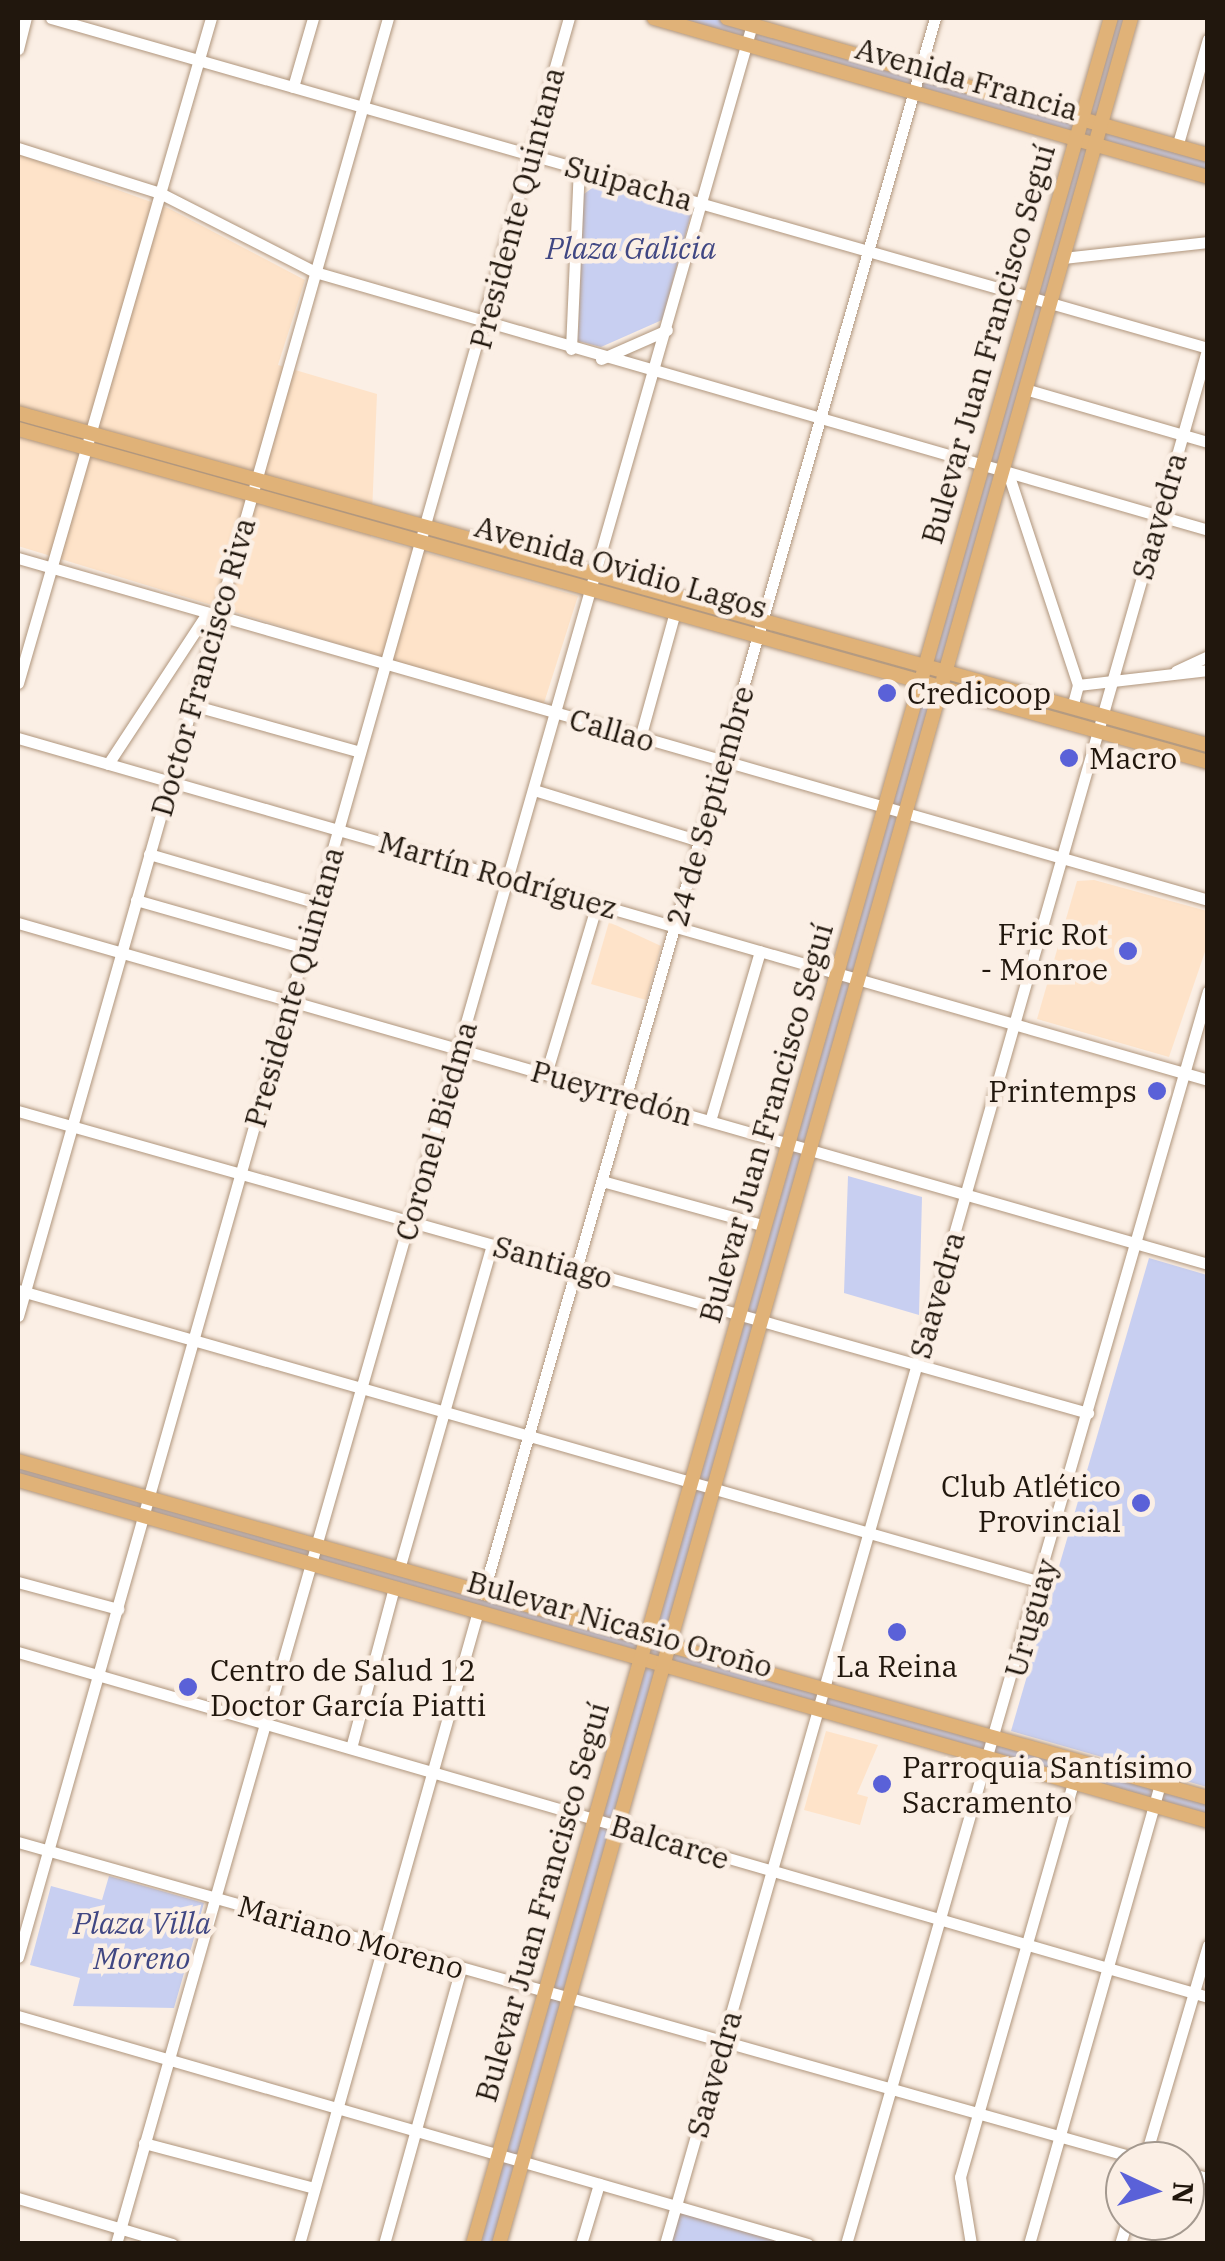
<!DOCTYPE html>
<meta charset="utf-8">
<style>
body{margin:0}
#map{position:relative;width:1225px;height:2261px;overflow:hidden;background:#fbefe5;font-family:"IBM Plex Serif",serif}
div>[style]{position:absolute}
.built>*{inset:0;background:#fee3c9}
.green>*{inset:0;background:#c8cff1}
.roads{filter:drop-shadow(0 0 2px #b0967d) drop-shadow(0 0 2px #b0967d)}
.minor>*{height:11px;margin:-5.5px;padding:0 5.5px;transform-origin:5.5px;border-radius:5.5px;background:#fff}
.major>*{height:14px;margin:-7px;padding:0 7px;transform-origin:7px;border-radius:7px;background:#e0b278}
.dots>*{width:28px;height:28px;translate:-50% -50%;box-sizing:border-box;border:5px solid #fbefe5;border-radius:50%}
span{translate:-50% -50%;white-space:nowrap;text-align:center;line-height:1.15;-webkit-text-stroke:9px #fbefe5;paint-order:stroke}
.street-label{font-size:30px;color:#21170d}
.park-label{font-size:30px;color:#404783;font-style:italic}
.poi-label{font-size:30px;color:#21170d}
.left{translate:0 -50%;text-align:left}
.right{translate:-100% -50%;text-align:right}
.frame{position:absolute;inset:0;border:20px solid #21170d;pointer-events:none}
.north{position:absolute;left:1105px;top:2141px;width:100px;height:100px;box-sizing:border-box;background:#fbefe5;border:2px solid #a4998f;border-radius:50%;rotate:94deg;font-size:28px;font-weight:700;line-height:40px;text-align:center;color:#21170d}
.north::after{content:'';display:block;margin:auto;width:35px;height:45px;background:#5a61d8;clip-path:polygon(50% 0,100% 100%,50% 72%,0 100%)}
</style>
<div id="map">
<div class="built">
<div style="clip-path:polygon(18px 154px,168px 208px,305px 280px,278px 365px,377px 394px,371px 537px,578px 596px,543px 706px,18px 546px)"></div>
<div style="clip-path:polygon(1094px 880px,1207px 911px,1207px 946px,1169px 1057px,1037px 1019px,1077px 881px)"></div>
<div style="clip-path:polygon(609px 922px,661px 946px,646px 1000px,591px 984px)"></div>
<div style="clip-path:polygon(826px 1731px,878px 1745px,857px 1794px,868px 1797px,860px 1825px,804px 1810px)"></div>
</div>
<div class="green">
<div style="clip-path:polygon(654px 18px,727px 18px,1081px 119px,1111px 18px,1131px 18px,1101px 124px,1207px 155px,1207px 177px,1096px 145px,667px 1645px,1207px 1798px,1207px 1821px,662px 1665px,499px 2243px,473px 2243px,641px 1658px,18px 1480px,18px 1461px,647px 1640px,1075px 140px)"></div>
<div style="clip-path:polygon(599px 183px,691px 214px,662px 320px,601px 347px,578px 341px,584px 194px)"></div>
<div style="clip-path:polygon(848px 1176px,922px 1197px,919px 1315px,844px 1293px)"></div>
<div style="clip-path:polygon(1149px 1258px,1207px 1275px,1207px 1787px,1011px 1731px)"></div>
<div style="clip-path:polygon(109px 1876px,204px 1903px,174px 2008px,73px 2006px,80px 1978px,30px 1965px,51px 1886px,102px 1900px)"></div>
<div style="clip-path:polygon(676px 2205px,808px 2244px,665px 2244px)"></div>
</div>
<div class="roads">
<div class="minor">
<div style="left:51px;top:18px;width:1203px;rotate:15.92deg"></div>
<div style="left:18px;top:49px;width:32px;rotate:-76deg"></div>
<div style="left:293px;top:87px;width:72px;rotate:-73.8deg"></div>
<div style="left:1177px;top:147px;width:112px;rotate:-74deg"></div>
<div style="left:18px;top:148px;width:149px;rotate:17.6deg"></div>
<div style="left:160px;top:193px;width:174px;rotate:27deg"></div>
<div style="left:315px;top:272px;width:930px;rotate:16.11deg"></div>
<div style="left:1063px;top:258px;width:146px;rotate:-6.3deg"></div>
<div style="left:571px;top:349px;width:180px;rotate:-87.5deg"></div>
<div style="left:601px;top:359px;width:72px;rotate:-23.7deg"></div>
<div style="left:1025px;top:389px;width:191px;rotate:16.2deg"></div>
<div style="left:1008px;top:473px;width:223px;rotate:71.7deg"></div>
<div style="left:1078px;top:685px;width:23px;rotate:105deg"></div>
<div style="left:18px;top:558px;width:1238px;rotate:16.03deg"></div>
<div style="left:1176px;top:671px;width:35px;rotate:-25deg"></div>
<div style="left:18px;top:683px;width:692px;rotate:-73.82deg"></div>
<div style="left:1078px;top:685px;width:131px;rotate:-6.6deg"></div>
<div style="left:192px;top:705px;width:174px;rotate:15.6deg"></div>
<div style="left:18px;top:738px;width:1238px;rotate:16.03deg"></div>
<div style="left:640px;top:738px;width:131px;rotate:-74.5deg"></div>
<div style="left:108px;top:764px;width:181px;rotate:-56.7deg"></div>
<div style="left:534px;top:790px;width:174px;rotate:17.1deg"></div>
<div style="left:149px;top:854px;width:176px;rotate:16.2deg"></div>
<div style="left:136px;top:900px;width:176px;rotate:15.9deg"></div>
<div style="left:18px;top:923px;width:1238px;rotate:15.99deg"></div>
<div style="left:546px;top:1074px;width:177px;rotate:-73.3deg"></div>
<div style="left:18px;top:1111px;width:1112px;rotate:15.76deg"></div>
<div style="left:710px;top:1121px;width:177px;rotate:-73.6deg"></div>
<div style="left:602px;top:1181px;width:169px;rotate:15.4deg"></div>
<div style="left:18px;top:1290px;width:1064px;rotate:15.93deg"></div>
<div style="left:18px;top:1316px;width:1350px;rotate:-74.09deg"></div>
<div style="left:399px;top:1569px;width:337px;rotate:-74deg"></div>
<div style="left:18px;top:1582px;width:104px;rotate:15.1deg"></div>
<div style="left:483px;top:1594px;width:1640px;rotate:-74deg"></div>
<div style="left:18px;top:1652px;width:1239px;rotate:16.17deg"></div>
<div style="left:351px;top:1748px;width:167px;rotate:-75deg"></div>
<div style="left:18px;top:1842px;width:1173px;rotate:15.78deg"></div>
<div style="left:18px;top:1957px;width:2016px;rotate:-74.14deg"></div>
<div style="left:18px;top:2016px;width:822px;rotate:16.1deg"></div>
<div style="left:144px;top:2143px;width:176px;rotate:14.8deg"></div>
<div style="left:1144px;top:2161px;width:225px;rotate:-73.5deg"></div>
<div style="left:1185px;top:2172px;width:24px;rotate:15deg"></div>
<div style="left:18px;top:2198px;width:161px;rotate:16.6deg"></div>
<div style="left:116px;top:2244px;width:2316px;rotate:-74.01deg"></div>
<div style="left:299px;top:2244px;width:658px;rotate:-74.21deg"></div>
<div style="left:384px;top:2244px;width:286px;rotate:-74.4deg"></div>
<div style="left:581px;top:2244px;width:63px;rotate:-73.3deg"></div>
<div style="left:665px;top:2244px;width:1974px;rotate:-74.03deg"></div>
<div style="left:846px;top:2244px;width:1304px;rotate:-73.89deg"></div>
<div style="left:971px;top:2244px;width:68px;rotate:-99.3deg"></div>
<div style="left:960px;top:2177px;width:409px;rotate:-74deg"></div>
<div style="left:1029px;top:2244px;width:477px;rotate:-74.1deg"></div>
<div style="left:1120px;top:2244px;width:24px;rotate:-73deg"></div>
</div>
<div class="major">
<div style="left:654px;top:18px;width:576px;rotate:16.01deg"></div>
<div style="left:727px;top:18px;width:500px;rotate:15.9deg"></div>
<div style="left:18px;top:413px;width:1235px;rotate:15.59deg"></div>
<div style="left:18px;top:429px;width:1236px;rotate:15.63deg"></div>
<div style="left:18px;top:1461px;width:1237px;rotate:15.81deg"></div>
<div style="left:18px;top:1480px;width:1238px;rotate:15.99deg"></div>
<div style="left:473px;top:2244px;width:2316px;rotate:-74.01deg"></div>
<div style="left:499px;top:2244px;width:2314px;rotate:-74.15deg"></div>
</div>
</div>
<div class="dots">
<div style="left:887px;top:693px;background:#5a61d8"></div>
<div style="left:1069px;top:758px;background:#5a61d8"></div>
<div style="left:1128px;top:951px;background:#5a61d8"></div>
<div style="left:1157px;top:1091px;background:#5a61d8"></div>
<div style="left:1141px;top:1503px;background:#5a61d8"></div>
<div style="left:897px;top:1632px;background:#5a61d8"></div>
<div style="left:188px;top:1687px;background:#5a61d8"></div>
<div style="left:882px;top:1784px;background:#5a61d8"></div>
</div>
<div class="street-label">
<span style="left:967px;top:79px;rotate:16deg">Avenida Francia</span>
<span style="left:629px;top:183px;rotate:16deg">Suipacha</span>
<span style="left:517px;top:208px;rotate:-75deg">Presidente Quintana</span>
<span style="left:988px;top:344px;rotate:-74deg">Bulevar Juan Francisco Seguí</span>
<span style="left:1159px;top:516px;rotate:-74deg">Saavedra</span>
<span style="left:621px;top:567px;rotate:16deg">Avenida Ovidio Lagos</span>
<span style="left:203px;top:667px;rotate:-74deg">Doctor Francisco Riva</span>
<span style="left:612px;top:730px;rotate:16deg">Callao</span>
<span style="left:710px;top:806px;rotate:-74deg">24 de Septiembre</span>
<span style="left:498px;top:875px;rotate:16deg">Martín Rodríguez</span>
<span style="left:294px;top:987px;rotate:-74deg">Presidente Quintana</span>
<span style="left:612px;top:1093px;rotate:16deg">Pueyrredón</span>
<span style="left:766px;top:1123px;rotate:-74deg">Bulevar Juan Francisco Seguí</span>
<span style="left:436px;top:1131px;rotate:-74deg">Coronel Biedma</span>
<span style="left:553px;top:1262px;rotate:16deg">Santiago</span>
<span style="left:937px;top:1295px;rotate:-74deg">Saavedra</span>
<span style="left:1031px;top:1618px;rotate:-74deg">Uruguay</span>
<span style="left:620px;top:1624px;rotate:16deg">Bulevar Nicasio Oroño</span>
<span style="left:670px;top:1842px;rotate:17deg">Balcarce</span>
<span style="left:542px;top:1902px;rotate:-74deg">Bulevar Juan Francisco Seguí</span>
<span style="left:351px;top:1937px;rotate:16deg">Mariano Moreno</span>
<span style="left:714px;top:2074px;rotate:-74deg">Saavedra</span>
</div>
<div class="park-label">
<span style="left:631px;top:248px">Plaza Galicia</span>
<span style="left:142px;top:1940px">Plaza Villa<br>Moreno</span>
</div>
<div class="poi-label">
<span class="left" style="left:907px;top:693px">Credicoop</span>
<span class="left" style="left:1089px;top:758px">Macro</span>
<span class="right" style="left:1108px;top:951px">Fric Rot<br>- Monroe</span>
<span class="right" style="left:1137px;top:1091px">Printemps</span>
<span class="right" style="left:1121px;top:1503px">Club Atlético<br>Provincial</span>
<span style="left:897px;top:1666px">La Reina</span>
<span class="left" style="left:210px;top:1687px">Centro de Salud 12<br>Doctor García Piatti</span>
<span class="left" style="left:902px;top:1784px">Parroquia Santísimo<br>Sacramento</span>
</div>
<div class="frame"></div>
<div class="north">N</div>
</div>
